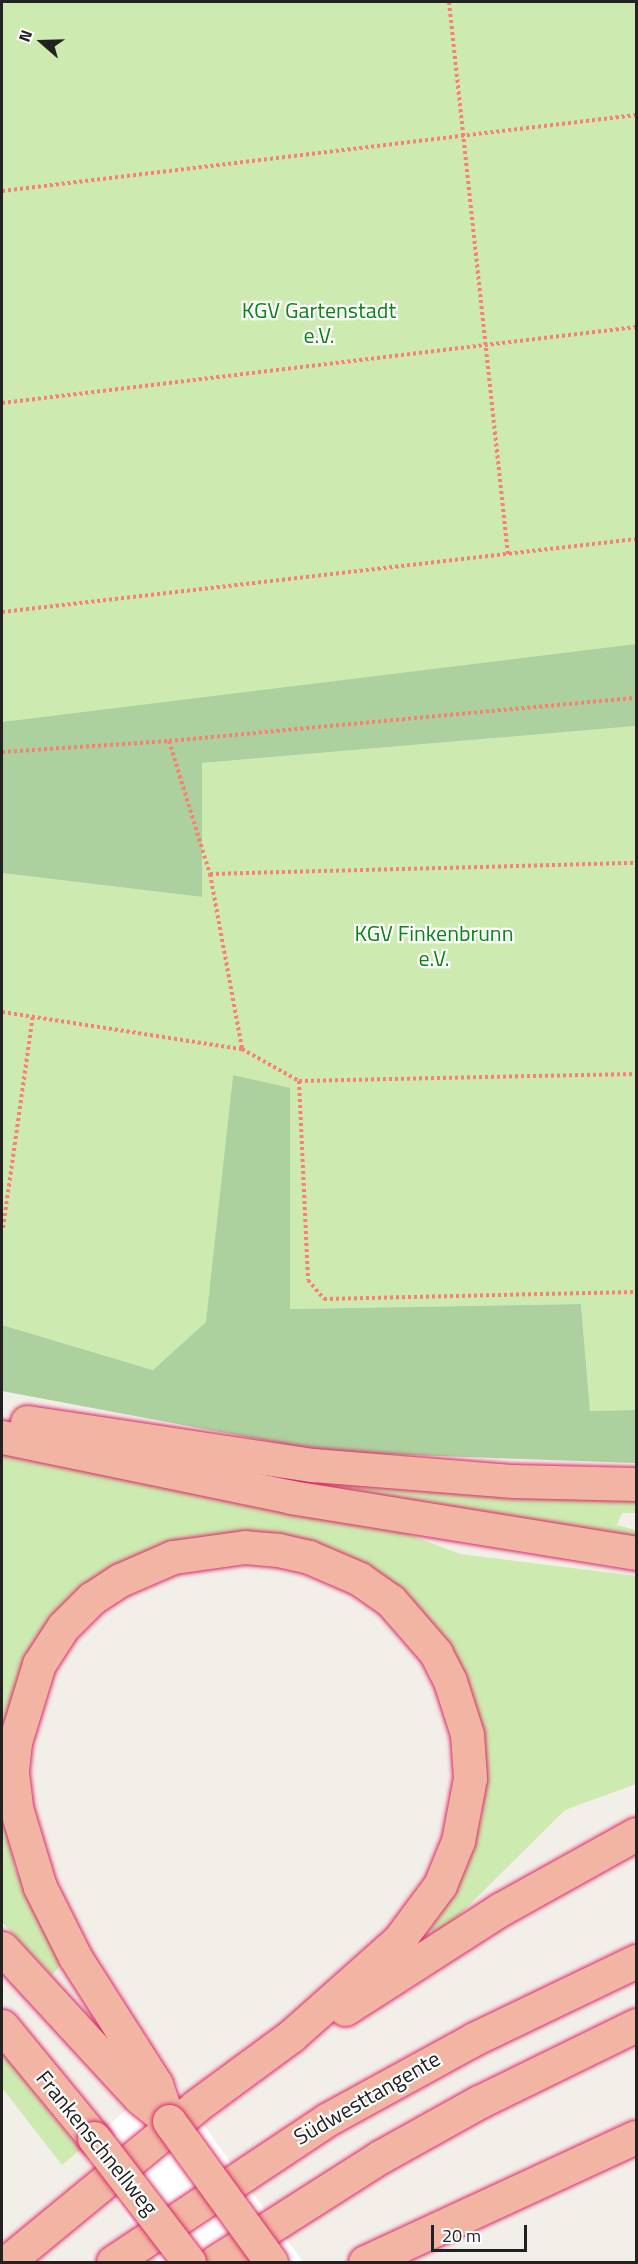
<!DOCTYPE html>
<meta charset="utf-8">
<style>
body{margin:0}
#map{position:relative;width:638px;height:2264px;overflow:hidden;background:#f2efe9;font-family:"Titillium Web",sans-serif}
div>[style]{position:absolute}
.grass>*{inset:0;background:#cdebb0;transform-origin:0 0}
.forest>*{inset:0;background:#add19e}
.pier>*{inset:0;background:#fff}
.path>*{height:4px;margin-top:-2px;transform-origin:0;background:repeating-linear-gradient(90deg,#fa8072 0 3px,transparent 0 6px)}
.roads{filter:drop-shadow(0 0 2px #dc2a67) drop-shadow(0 0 2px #dc2a67)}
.trunk>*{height:33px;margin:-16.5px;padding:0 16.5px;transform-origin:16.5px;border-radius:16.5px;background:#f2b4a3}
.bridges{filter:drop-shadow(0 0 2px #dc2a67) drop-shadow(0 0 2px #dc2a67)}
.trunk-bridge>*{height:33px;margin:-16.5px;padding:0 16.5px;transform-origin:16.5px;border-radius:16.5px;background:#f2b4a3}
span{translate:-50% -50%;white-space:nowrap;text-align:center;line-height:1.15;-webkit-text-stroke:4.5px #fff;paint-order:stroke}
.park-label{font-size:22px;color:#0c8416}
.street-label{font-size:22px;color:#222}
.frame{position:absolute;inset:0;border:3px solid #222;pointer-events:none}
.north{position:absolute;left:12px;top:12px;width:60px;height:60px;-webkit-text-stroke:4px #fff;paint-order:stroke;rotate:290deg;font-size:16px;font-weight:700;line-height:24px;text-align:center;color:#222}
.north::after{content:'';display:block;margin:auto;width:21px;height:27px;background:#222;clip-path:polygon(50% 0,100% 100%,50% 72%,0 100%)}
.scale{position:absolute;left:431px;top:2225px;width:96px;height:27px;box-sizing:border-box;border:3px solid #222;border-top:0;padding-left:8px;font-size:18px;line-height:21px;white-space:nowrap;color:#222;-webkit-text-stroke:4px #fff;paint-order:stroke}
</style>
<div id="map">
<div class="grass">
<div style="left:2px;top:2px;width:634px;height:720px"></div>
<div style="clip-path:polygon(636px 726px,636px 1410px,590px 1411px,581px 1304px,290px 1309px,290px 1089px,233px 1075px,207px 1322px,153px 1370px,2px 1325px,2px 873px,202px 897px,202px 763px)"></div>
<div style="clip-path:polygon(2px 1449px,388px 1527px,460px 1554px,636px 1576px,636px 1784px,565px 1810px,437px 1937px,430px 1929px,456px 1890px,471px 1852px,482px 1815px,485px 1777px,426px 1617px,220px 1536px,39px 1639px,19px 1672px,2px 1735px)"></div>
<div style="clip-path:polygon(297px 1478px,636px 1497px,636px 1513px,622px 1513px,617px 1525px,636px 1530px,636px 1541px,294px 1487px)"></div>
<div style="clip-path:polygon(2px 1811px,15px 1869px,63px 1962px,52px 1975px,2px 1922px)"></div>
<div style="clip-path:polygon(2px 2053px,80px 2150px,62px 2165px,2px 2088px)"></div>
</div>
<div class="forest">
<div style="clip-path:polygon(636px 644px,636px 726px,202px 763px,202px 897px,2px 873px,2px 722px)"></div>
<div style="clip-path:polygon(233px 1075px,290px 1088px,290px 1309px,581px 1304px,590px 1411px,636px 1410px,636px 1463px,327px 1452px,2px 1391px,2px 1325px,153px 1370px,206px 1322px)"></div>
</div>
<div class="pier">
<div style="clip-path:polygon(169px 2073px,220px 2148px,303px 2262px,158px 2262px,80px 2150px)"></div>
</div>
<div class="path">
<div style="left:449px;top:2px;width:556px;rotate:83.91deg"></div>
<div style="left:2px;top:191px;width:639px;rotate:-6.84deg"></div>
<div style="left:2px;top:403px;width:639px;rotate:-6.84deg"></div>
<div style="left:2px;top:612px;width:638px;rotate:-6.57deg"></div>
<div style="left:169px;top:741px;width:139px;rotate:72.9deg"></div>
<div style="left:210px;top:874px;width:178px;rotate:79.6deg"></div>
<div style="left:242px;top:1049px;width:65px;rotate:29.3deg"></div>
<div style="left:299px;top:1081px;width:199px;rotate:87.4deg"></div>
<div style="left:308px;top:1280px;width:25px;rotate:50deg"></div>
<div style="left:324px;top:1299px;width:312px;rotate:-1.3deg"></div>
<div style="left:2px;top:752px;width:167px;rotate:-3.8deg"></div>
<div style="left:169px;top:741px;width:469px;rotate:-5.3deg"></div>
<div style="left:210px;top:874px;width:426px;rotate:-1.5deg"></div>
<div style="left:2px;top:1012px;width:243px;rotate:8.8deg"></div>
<div style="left:299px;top:1081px;width:337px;rotate:-1.2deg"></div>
<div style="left:3px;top:1228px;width:215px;rotate:-82deg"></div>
</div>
<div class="roads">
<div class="trunk">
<div style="left:27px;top:1422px;width:289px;rotate:8.6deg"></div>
<div style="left:313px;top:1465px;width:201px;rotate:4.6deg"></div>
<div style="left:513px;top:1481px;width:123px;rotate:1.4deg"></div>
<div style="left:2px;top:1437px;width:295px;rotate:11.7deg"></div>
<div style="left:291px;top:1497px;width:350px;rotate:9.2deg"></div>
<div style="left:2px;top:1948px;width:204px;rotate:47.4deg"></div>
<div style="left:140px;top:2098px;width:35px;rotate:39deg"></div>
<div style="left:345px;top:2009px;width:185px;rotate:-32.7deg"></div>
<div style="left:501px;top:1909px;width:154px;rotate:-29.1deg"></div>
<div style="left:2px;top:2026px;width:145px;rotate:50.6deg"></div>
<div style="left:7px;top:2262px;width:245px;rotate:-39.5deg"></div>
<div style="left:196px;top:2106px;width:118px;rotate:-36.4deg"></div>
<div style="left:291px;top:2036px;width:144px;rotate:-41.6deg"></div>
<div style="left:399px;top:1940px;width:69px;rotate:-53.3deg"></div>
<div style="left:440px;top:1885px;width:48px;rotate:-67.8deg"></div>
<div style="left:458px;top:1841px;width:64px;rotate:-79.2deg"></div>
<div style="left:470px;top:1778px;width:44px;rotate:-93.9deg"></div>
<div style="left:467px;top:1734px;width:56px;rotate:-107.8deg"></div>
<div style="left:450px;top:1681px;width:31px;rotate:-117deg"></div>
<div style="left:436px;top:1653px;width:69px;rotate:-130.9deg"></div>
<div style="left:391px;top:1601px;width:38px;rotate:-145deg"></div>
<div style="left:360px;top:1579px;width:56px;rotate:-156.7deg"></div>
<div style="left:309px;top:1557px;width:32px;rotate:-167deg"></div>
<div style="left:278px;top:1550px;width:33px;rotate:-175deg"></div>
<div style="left:245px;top:1547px;width:73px;rotate:172.1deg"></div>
<div style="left:173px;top:1557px;width:58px;rotate:156.5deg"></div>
<div style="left:120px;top:1580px;width:33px;rotate:147deg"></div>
<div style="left:92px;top:1598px;width:41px;rotate:135deg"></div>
<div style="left:63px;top:1627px;width:44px;rotate:123deg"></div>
<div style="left:39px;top:1664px;width:82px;rotate:107.1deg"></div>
<div style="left:15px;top:1742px;width:31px;rotate:96deg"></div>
<div style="left:12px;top:1773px;width:38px;rotate:83deg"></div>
<div style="left:17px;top:1811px;width:79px;rotate:73.2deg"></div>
<div style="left:40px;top:1887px;width:78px;rotate:63.4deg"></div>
<div style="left:75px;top:1957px;width:151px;rotate:57.5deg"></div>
<div style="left:156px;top:2084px;width:39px;rotate:71deg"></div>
<div style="left:113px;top:2262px;width:258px;rotate:-33.6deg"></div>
<div style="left:328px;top:2119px;width:166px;rotate:-28.7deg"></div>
<div style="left:474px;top:2039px;width:180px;rotate:-25.7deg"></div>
<div style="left:215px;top:2262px;width:196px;rotate:-32.5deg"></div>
<div style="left:380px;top:2157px;width:113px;rotate:-29.1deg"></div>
<div style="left:479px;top:2102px;width:175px;rotate:-26.1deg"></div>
<div style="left:365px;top:2262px;width:298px;rotate:-24.8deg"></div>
</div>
</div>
<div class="bridges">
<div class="trunk-bridge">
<div style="left:169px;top:2121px;width:174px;rotate:54.1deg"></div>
<div style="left:94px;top:2138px;width:156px;rotate:52.5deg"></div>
</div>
</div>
<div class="park-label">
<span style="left:319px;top:323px">KGV Gartenstadt<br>e.V.</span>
<span style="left:434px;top:946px">KGV Finkenbrunn<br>e.V.</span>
</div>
<div class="street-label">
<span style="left:367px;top:2098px;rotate:-30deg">Südwesttangente</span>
<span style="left:97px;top:2143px;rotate:51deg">Frankenschnellweg</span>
</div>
<div class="frame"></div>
<div class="north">N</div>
<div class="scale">20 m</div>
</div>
